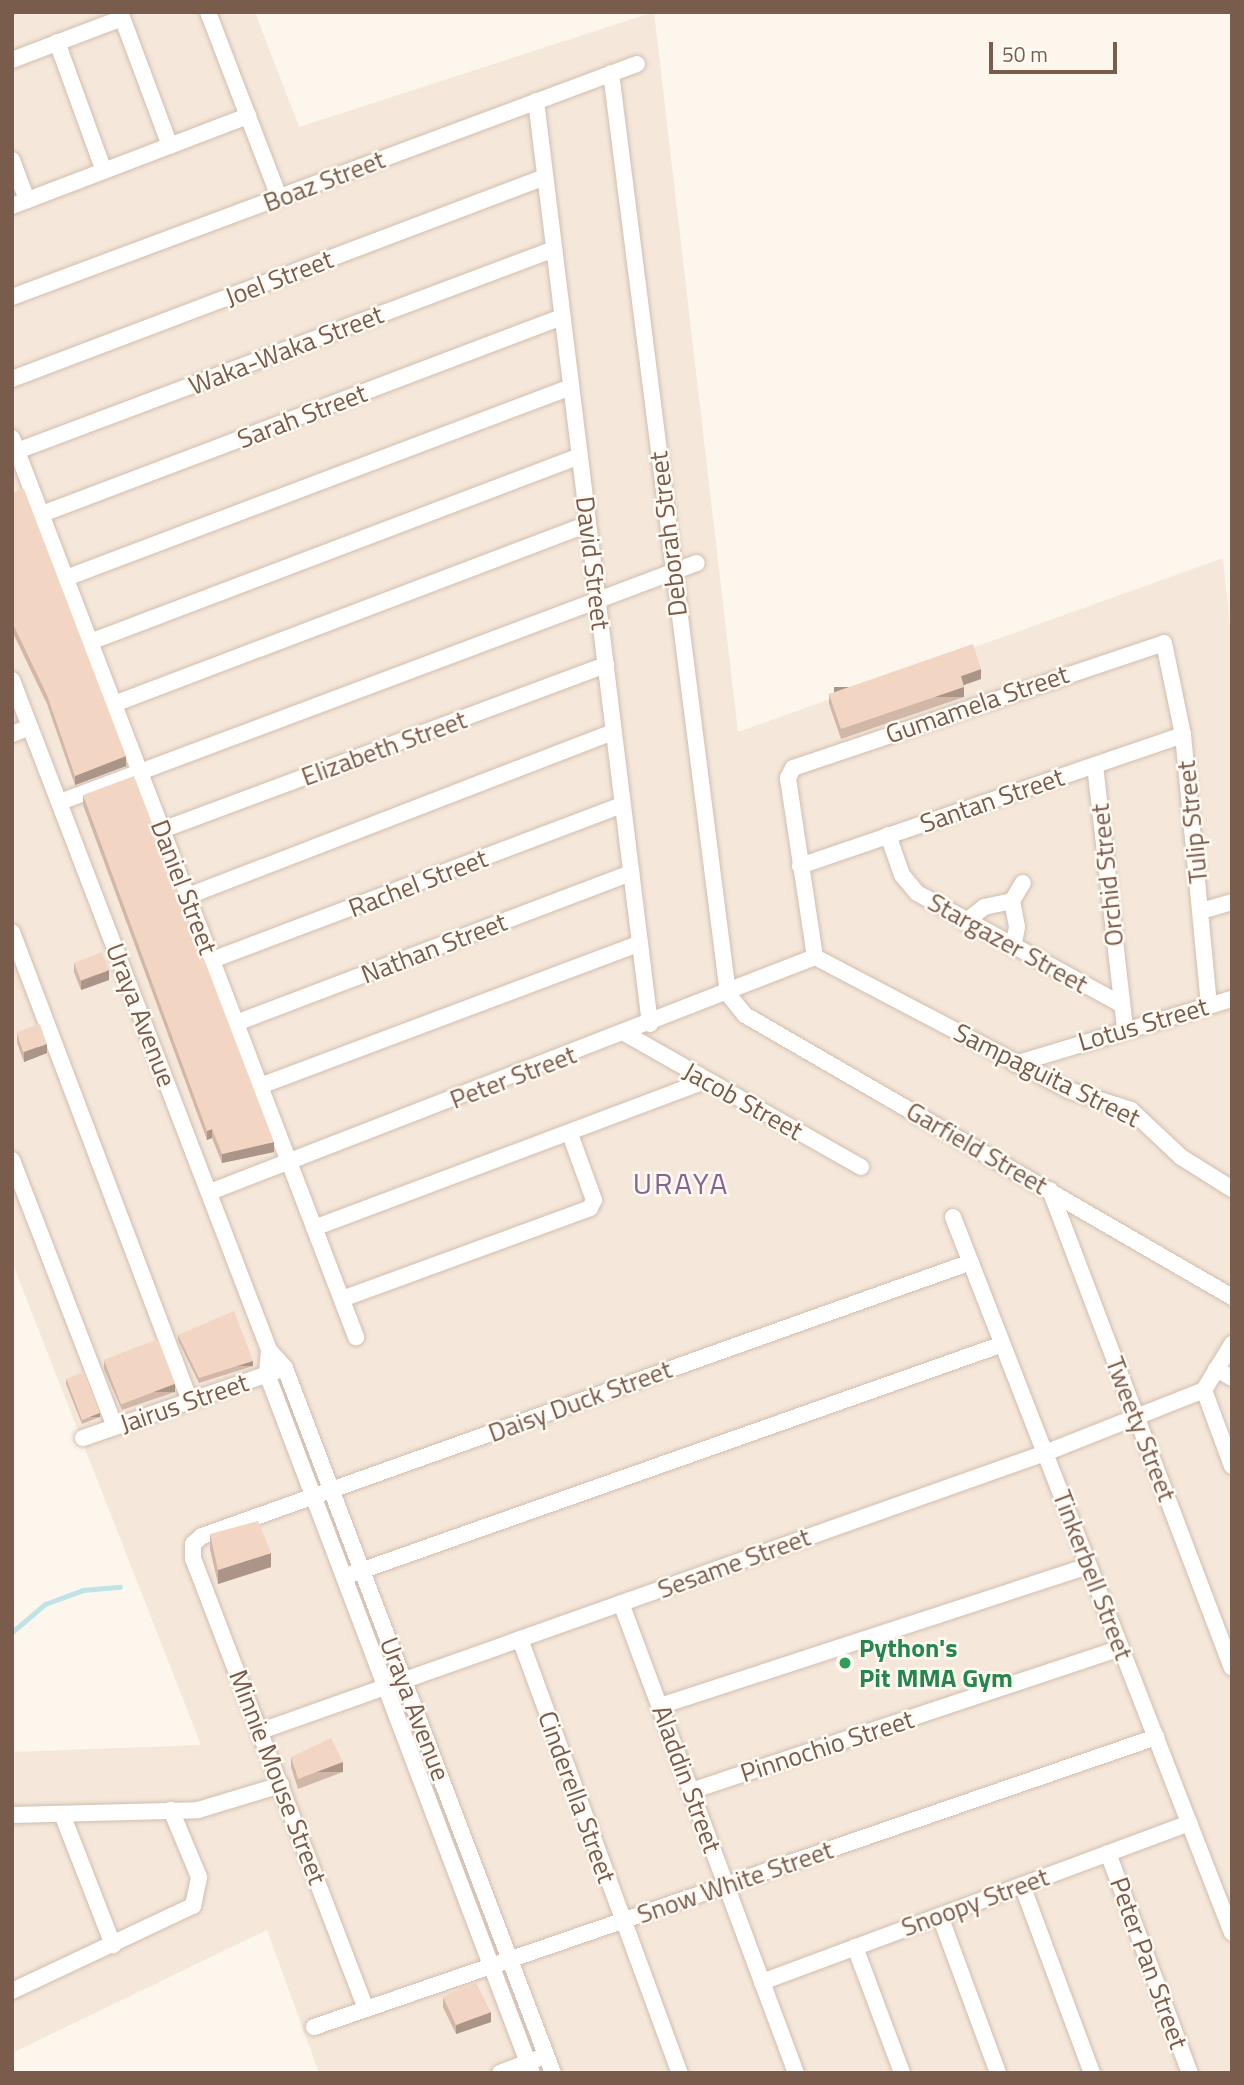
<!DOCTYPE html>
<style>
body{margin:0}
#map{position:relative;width:1244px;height:2085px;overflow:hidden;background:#fdf6ec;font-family:"Titillium Web",sans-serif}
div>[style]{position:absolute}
.residential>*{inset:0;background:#f5e8da}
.stream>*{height:5px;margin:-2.5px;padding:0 2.5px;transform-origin:2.5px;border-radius:2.5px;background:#bfe3e8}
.roads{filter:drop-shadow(0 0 2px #d1beb0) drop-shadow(0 0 2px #d1beb0)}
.street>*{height:16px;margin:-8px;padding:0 8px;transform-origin:8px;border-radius:8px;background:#fff}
.wall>*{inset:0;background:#d1b7a8}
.shaded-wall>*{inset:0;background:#aa9588;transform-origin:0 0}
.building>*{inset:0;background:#f3d5c3;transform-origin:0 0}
.dots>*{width:19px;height:19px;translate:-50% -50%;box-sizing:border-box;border:4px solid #fffaf3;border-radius:50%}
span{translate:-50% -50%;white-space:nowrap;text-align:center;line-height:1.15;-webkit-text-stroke:5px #fffaf3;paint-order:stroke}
.street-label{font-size:26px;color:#7a5c4d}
.leisure-label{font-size:26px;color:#27864d;font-weight:700}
.left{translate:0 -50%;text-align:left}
.quarter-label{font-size:30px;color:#846695;letter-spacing:2px}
.frame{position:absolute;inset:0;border:14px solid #7a5c4d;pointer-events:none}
.scale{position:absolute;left:989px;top:42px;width:128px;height:32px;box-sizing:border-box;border:4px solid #7a5c4d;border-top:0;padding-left:9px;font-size:21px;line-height:24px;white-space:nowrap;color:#7a5c4d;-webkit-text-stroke:5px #fffaf3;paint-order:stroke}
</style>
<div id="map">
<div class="residential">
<div style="clip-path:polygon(12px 12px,255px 12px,299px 127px,654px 12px,738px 732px,1223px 558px,1232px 647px,1232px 2073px,319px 2073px,267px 1930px,12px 2053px,12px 1752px,201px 1745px,12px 1262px)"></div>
</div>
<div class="stream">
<div style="left:12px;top:1632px;width:43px;rotate:-40.3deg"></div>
<div style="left:45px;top:1604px;width:40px;rotate:-20.2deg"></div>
<div style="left:83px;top:1590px;width:37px;rotate:-5deg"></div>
</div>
<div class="roads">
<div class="street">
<div style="left:120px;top:12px;width:143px;rotate:69.5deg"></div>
<div style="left:208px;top:12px;width:198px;rotate:69deg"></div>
<div style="left:57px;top:42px;width:137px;rotate:70deg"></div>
<div style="left:12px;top:60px;width:118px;rotate:-20.9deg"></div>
<div style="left:611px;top:73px;width:928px;rotate:82.76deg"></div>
<div style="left:728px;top:994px;width:27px;rotate:51deg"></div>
<div style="left:745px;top:1015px;width:563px;rotate:30.07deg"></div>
<div style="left:536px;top:101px;width:930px;rotate:82.96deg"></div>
<div style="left:12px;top:160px;width:43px;rotate:69.4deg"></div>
<div style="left:12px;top:206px;width:253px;rotate:-20.9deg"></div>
<div style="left:12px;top:297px;width:667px;rotate:-20.45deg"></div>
<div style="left:12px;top:379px;width:570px;rotate:-20.76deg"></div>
<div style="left:12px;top:438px;width:963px;rotate:69.06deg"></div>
<div style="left:17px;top:451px;width:574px;rotate:-20.61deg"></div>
<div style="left:42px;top:514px;width:556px;rotate:-20.75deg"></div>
<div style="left:66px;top:578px;width:540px;rotate:-20.72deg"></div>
<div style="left:90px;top:642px;width:524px;rotate:-20.79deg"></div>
<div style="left:12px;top:680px;width:718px;rotate:69.01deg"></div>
<div style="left:269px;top:1350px;width:24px;rotate:48deg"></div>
<div style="left:285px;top:1368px;width:754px;rotate:69.19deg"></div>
<div style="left:114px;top:704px;width:507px;rotate:-20.79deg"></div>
<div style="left:12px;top:734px;width:19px;rotate:-21deg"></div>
<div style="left:1095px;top:765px;width:264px;rotate:83.5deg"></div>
<div style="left:60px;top:802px;width:680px;rotate:-20.57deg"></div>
<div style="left:162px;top:830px;width:474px;rotate:-20.4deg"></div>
<div style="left:888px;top:835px;width:42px;rotate:70.7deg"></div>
<div style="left:902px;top:875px;width:23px;rotate:50deg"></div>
<div style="left:917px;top:893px;width:232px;rotate:28.6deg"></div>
<div style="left:800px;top:866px;width:405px;rotate:-18.9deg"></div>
<div style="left:188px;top:896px;width:456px;rotate:-21.1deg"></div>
<div style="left:1012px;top:901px;width:21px;rotate:-59deg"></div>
<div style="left:1201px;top:911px;width:32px;rotate:-16deg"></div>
<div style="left:965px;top:922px;width:24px;rotate:-38deg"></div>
<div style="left:984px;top:907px;width:29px;rotate:-12deg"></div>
<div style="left:1012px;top:901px;width:26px;rotate:79deg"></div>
<div style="left:1017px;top:927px;width:21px;rotate:101deg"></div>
<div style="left:12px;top:932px;width:502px;rotate:69.22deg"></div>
<div style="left:815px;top:957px;width:181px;rotate:-98.6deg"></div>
<div style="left:788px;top:778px;width:11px;rotate:-63deg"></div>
<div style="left:793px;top:768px;width:391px;rotate:-18.6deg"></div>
<div style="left:1164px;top:643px;width:94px;rotate:78.3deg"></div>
<div style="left:1183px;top:735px;width:271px;rotate:84.5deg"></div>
<div style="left:815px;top:957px;width:286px;rotate:27.7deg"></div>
<div style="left:1068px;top:1090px;width:66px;rotate:17.6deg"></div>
<div style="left:1131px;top:1110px;width:69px;rotate:43.2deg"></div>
<div style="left:1181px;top:1157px;width:60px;rotate:32.1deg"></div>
<div style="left:212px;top:960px;width:439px;rotate:-20.7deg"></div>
<div style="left:236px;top:1023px;width:423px;rotate:-20.8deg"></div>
<div style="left:626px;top:1034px;width:270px;rotate:29.5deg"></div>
<div style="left:1015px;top:1064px;width:227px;rotate:-16.7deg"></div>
<div style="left:260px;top:1086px;width:406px;rotate:-20.6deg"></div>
<div style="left:12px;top:1160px;width:286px;rotate:68.9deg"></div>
<div style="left:1050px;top:1190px;width:511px;rotate:69.16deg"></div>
<div style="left:210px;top:1192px;width:649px;rotate:-21.23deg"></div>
<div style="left:953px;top:1217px;width:768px;rotate:68.71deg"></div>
<div style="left:314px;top:1228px;width:419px;rotate:-20.6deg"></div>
<div style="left:342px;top:1299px;width:264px;rotate:-20.1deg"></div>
<div style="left:590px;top:1208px;width:9px;rotate:-63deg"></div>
<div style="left:594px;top:1200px;width:70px;rotate:-110deg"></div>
<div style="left:269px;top:1350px;width:24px;rotate:95deg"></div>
<div style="left:267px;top:1374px;width:748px;rotate:69.24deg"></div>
<div style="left:1216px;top:1369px;width:18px;rotate:29deg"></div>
<div style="left:1204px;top:1390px;width:81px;rotate:69.8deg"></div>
<div style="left:1204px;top:1390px;width:54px;rotate:-58.7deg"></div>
<div style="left:83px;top:1438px;width:204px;rotate:-19.1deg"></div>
<div style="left:352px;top:1574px;width:690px;rotate:-19.46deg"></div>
<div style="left:621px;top:1603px;width:502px;rotate:69.58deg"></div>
<div style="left:520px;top:1639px;width:463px;rotate:69.8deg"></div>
<div style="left:660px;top:1706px;width:451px;rotate:-18.1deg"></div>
<div style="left:261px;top:1731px;width:832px;rotate:-19.52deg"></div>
<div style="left:1045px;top:1453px;width:171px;rotate:-21.6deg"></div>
<div style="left:691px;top:1791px;width:453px;rotate:-18.4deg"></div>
<div style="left:62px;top:1814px;width:141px;rotate:68.7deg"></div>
<div style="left:12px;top:1815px;width:186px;rotate:-1.5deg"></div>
<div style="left:198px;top:1810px;width:87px;rotate:-16.8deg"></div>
<div style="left:1108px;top:1853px;width:235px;rotate:69.6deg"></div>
<div style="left:1022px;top:1885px;width:201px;rotate:69.6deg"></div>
<div style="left:940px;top:1916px;width:167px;rotate:69.7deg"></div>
<div style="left:855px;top:1947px;width:134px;rotate:69.5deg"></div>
<div style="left:762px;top:1982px;width:456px;rotate:-20.4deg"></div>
<div style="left:12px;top:1991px;width:200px;rotate:-25.2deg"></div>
<div style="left:193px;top:1906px;width:30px;rotate:-78deg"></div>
<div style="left:199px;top:1877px;width:73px;rotate:-112.7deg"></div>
<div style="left:366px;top:2009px;width:482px;rotate:-111deg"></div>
<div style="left:193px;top:1559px;width:15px;rotate:-90deg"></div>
<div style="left:193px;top:1544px;width:12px;rotate:-42deg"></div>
<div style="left:202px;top:1536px;width:816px;rotate:-19.61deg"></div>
<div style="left:314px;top:2027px;width:891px;rotate:-19deg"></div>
<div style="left:500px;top:2073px;width:40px;rotate:-21deg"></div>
</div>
</div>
<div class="wall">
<div style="clip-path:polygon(12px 493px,126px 766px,75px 785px,47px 704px,12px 631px)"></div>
<div style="clip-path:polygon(981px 679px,964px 685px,964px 697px,841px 739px,829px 704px,829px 694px)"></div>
<div style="clip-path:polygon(83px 795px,274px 1152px,222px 1163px,212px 1138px,207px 1140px,83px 805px)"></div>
<div style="clip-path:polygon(74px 963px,109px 980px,81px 990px,74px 972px)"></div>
<div style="clip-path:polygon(17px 1033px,47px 1053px,24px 1062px,17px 1043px)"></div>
<div style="clip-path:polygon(178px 1335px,253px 1366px,199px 1383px,178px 1340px)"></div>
<div style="clip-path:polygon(104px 1361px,175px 1392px,122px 1410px,104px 1369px)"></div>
<div style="clip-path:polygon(66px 1379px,100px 1417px,82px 1424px,66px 1384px)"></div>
<div style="clip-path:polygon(210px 1534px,271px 1567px,218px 1584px,210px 1549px)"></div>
<div style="clip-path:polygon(291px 1757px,343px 1772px,298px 1789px,291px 1767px)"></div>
<div style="clip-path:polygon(443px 1997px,491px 2022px,456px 2034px,443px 2007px)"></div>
</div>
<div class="shaded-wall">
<div style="clip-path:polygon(981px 669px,981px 679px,961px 686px,961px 676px)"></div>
<div style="left:964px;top:687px;width:10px;height:130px;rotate:90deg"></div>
<div style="clip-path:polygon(126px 756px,126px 766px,75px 785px,75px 776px)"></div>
<div style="clip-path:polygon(109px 970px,109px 980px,81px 990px,81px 981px)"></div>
<div style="clip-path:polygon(47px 1044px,47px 1053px,24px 1062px,24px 1052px)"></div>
<div style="clip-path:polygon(212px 1129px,212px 1138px,207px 1140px,207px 1131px)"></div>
<div style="clip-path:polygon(274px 1142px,274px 1152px,222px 1163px,222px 1154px)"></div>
<div style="left:253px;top:1361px;width:5px;height:57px;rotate:90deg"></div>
<div style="left:175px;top:1384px;width:8px;height:56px;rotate:90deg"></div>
<div style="left:100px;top:1413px;width:4px;height:19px;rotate:90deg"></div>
<div style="clip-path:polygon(271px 1553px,271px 1567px,218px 1584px,218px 1570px)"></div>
<div style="left:343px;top:1762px;width:10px;height:48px;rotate:90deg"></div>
<div style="clip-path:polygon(491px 2012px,491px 2022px,456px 2034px,456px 2025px)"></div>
</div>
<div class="building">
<div style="clip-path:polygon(24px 489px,126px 756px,75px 776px,47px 695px,12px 622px,12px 493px)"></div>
<div style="clip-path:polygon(973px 644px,981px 669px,961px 676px,964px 687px,841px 729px,829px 694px)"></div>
<div style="clip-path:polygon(134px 776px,274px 1142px,222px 1154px,212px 1129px,207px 1131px,83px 795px)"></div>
<div style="left:102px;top:952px;width:19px;height:30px;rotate:69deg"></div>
<div style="left:40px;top:1024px;width:21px;height:25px;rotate:71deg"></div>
<div style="clip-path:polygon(234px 1311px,253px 1361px,199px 1378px,178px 1335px)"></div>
<div style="left:158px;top:1339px;width:48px;height:58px;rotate:69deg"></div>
<div style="left:84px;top:1372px;width:44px;height:19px;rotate:69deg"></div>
<div style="clip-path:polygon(258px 1521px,271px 1553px,218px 1570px,210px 1534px)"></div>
<div style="clip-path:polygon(331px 1738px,343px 1762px,298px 1779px,291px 1757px)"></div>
<div style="clip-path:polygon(475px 1981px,491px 2012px,456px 2025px,443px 1997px)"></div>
</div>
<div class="dots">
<div style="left:845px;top:1663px;background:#2e9e5b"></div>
</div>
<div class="street-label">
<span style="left:324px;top:181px;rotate:-21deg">Boaz Street</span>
<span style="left:279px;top:278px;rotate:-21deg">Joel Street</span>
<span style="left:286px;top:350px;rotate:-21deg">Waka-Waka Street</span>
<span style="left:302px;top:416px;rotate:-21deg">Sarah Street</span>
<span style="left:668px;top:534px;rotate:-97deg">Deborah Street</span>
<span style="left:593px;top:563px;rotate:83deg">David Street</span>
<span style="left:977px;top:704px;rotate:-19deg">Gumamela Street</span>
<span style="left:384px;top:748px;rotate:-20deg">Elizabeth Street</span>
<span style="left:992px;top:800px;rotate:-19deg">Santan Street</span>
<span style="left:1192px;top:822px;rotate:-96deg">Tulip Street</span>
<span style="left:1107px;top:875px;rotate:-96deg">Orchid Street</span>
<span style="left:418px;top:883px;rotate:-21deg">Rachel Street</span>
<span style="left:184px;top:887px;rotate:69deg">Daniel Street</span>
<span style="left:1008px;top:943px;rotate:29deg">Stargazer Street</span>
<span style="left:434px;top:948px;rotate:-21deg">Nathan Street</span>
<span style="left:141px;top:1015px;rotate:69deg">Uraya Avenue</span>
<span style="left:1143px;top:1024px;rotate:-16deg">Lotus Street</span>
<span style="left:1047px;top:1075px;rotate:26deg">Sampaguita Street</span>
<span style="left:513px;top:1077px;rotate:-21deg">Peter Street</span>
<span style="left:743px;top:1101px;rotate:29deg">Jacob Street</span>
<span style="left:977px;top:1148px;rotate:30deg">Garfield Street</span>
<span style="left:580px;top:1401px;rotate:-20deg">Daisy Duck Street</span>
<span style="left:184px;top:1403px;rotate:-19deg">Jairus Street</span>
<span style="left:1141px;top:1429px;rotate:69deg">Tweety Street</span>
<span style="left:734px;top:1563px;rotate:-20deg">Sesame Street</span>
<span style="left:1093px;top:1575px;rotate:69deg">Tinkerbell Street</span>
<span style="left:415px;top:1709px;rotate:69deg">Uraya Avenue</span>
<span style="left:827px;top:1746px;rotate:-18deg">Pinnochio Street</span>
<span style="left:278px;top:1777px;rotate:69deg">Minnie Mouse Street</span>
<span style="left:687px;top:1779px;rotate:70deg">Aladdin Street</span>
<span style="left:577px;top:1797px;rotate:70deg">Cinderella Street</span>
<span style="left:735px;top:1882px;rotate:-19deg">Snow White Street</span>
<span style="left:975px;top:1902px;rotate:-20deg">Snoopy Street</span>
<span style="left:1149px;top:1963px;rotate:70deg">Peter Pan Street</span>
</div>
<div class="leisure-label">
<span class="left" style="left:859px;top:1663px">Python's<br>Pit MMA Gym</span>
</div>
<div class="quarter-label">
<span style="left:681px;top:1183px">URAYA</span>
</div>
<div class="frame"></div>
<div class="scale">50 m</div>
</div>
